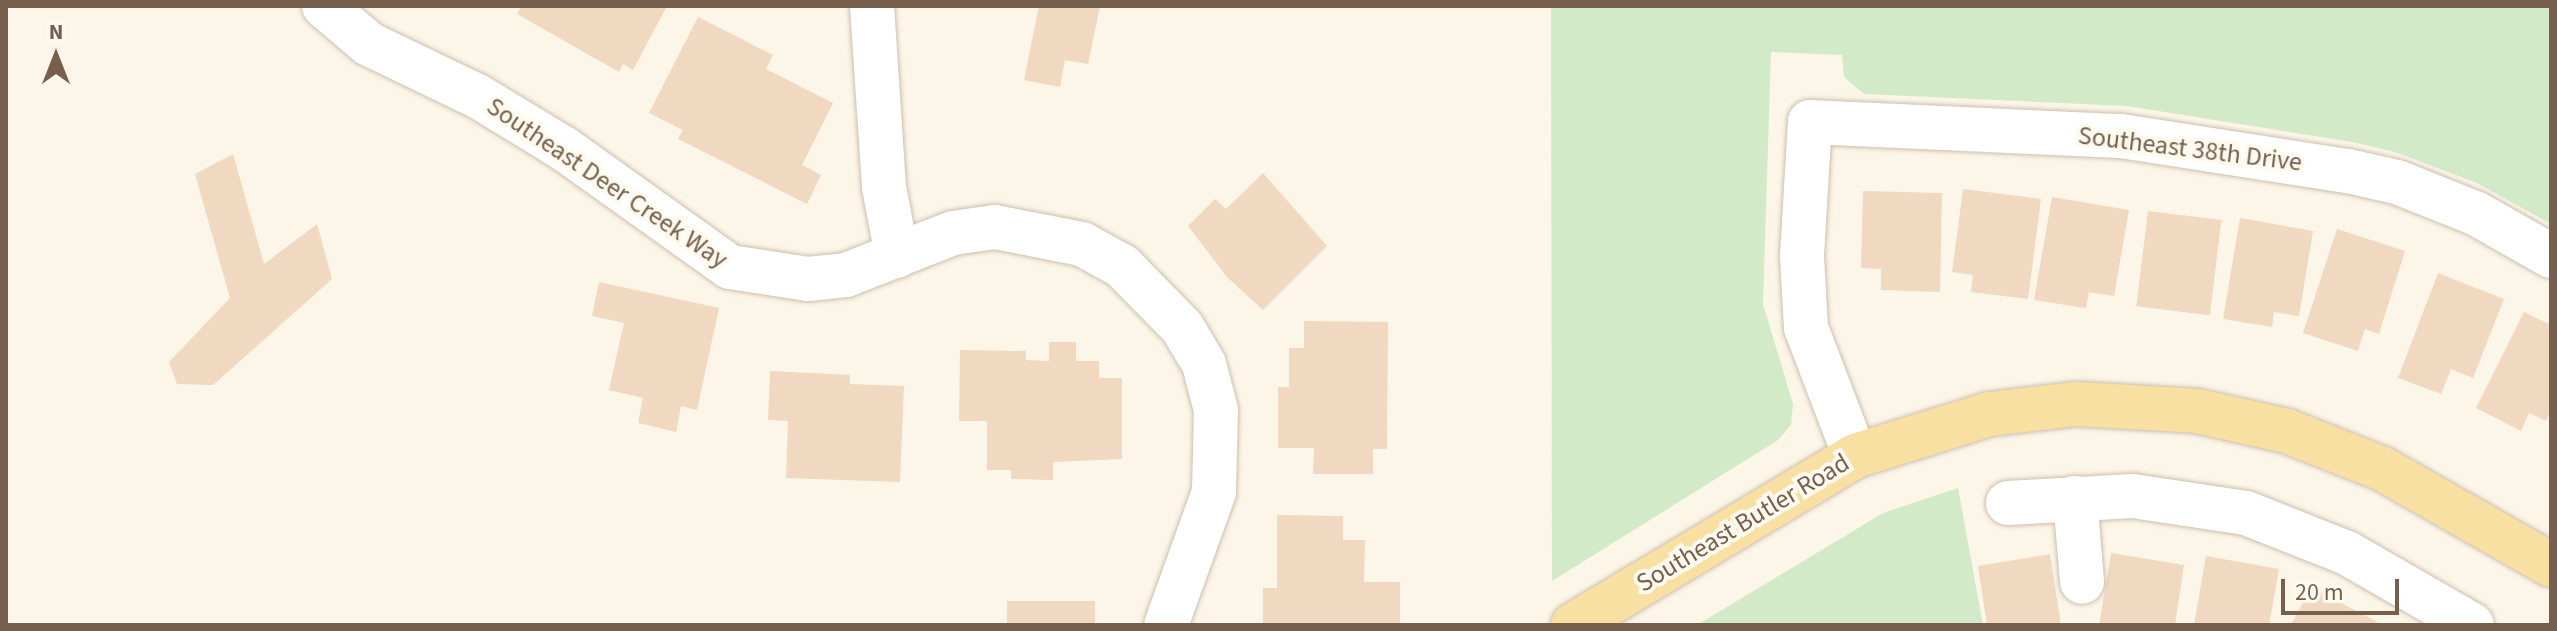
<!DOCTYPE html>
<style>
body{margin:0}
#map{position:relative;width:2557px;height:631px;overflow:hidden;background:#fcf6e8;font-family:"Source Sans 3",sans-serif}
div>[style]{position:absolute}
.green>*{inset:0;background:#d2eac7}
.building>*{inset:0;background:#f1d8c1;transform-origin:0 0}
.roads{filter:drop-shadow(0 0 2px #cebfaf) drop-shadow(0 0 2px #cebfaf)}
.minor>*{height:44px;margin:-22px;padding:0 22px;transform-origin:22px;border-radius:22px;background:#fff}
.major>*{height:44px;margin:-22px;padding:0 22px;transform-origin:22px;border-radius:22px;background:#f8e0a3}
span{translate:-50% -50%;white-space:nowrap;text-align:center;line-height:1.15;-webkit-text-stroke:8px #fefaef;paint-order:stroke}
.street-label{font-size:26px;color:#765f4d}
.frame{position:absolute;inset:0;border:8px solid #765f4d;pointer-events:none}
.north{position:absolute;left:16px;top:16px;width:80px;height:80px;-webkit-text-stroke:6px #fefaef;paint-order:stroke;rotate:0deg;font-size:22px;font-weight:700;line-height:32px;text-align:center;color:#765f4d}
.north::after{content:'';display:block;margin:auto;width:28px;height:36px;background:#765f4d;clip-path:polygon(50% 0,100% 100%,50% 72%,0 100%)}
.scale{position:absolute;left:2281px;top:579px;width:118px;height:36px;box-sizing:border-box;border:4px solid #765f4d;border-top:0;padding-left:10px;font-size:24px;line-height:28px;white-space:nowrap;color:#765f4d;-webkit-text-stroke:6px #fefaef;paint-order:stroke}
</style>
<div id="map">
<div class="green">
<div style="clip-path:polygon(1551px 6px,2551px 6px,2551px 224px,2477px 183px,2395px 152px,2352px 142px,2127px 106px,1864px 94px,1844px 77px,1842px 55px,1771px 52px,1763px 304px,1793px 404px,1791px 425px,1778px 440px,1552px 581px)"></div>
<div style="clip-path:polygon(1958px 488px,1983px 625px,1697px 625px,1883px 513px)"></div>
</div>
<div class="building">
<div style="clip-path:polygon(521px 6px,667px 6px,633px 70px,623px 64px,619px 72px,517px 14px)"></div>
<div style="clip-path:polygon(1039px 6px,1100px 6px,1088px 64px,1065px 60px,1060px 87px,1024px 80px)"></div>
<div style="clip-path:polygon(698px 17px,773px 55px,766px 69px,833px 103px,802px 165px,821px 175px,807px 204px,678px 139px,683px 130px,649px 113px)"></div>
<div style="clip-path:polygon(233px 154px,264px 264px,317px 224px,332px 279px,213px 385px,177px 384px,169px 362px,230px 298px,195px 174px)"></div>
<div style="clip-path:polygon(1263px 173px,1327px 246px,1263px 310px,1227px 277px,1188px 226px,1215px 199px,1226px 209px)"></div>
<div style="clip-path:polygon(1963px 189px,2041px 199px,2028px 299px,1971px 292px,1973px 275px,1952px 272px)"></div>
<div style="clip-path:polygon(1863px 191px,1942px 193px,1940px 292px,1881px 290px,1881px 269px,1861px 268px)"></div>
<div style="clip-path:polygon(2052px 197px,2129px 210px,2114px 296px,2089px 292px,2086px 308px,2034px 300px)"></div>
<div style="left:2148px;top:211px;width:74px;height:96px;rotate:7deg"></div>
<div style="clip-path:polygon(2240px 218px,2313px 231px,2299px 316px,2274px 312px,2272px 327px,2223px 319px)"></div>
<div style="clip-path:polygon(2337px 229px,2405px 251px,2379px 334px,2365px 329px,2358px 351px,2303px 333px)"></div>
<div style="clip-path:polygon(2438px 273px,2504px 299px,2473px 378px,2451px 369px,2441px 394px,2398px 378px)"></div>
<div style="clip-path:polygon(599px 282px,719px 308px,697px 410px,681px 406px,676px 432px,638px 423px,643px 398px,609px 390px,624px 323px,592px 316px)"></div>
<div style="clip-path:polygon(2524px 312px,2551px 325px,2551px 410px,2546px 421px,2529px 413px,2521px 431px,2476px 408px)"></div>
<div style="clip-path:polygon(1304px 321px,1388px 322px,1387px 449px,1373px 449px,1373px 474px,1313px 474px,1314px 448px,1278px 448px,1278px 387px,1289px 387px,1289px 348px,1304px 348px)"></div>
<div style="clip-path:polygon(1049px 342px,1076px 342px,1076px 361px,1099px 361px,1099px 378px,1122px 378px,1122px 459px,1053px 462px,1053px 480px,1011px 479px,1011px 470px,987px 470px,987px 421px,959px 421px,960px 350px,1026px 351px,1026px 360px,1049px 361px)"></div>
<div style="clip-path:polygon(770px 371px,850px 375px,850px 384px,904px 386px,900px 482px,786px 478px,788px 421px,768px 420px)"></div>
<div style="clip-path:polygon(1277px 515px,1343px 516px,1343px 540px,1365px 540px,1364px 582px,1400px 582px,1400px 625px,1263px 625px,1263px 588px,1277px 588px)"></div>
<div style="clip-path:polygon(2111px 553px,2184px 565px,2175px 625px,2099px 625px)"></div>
<div style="clip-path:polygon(2050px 554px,2061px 625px,1987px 625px,1978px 566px)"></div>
<div style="clip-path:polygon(2206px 556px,2279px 569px,2269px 625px,2194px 625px)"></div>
<div style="clip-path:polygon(2311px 587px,2383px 625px,2291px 625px)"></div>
<div style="left:1095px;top:601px;width:24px;height:88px;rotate:90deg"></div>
</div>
<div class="roads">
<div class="minor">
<div style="left:324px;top:6px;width:59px;rotate:40.2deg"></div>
<div style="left:369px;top:44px;width:122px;rotate:25.7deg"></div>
<div style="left:479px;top:97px;width:98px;rotate:31.3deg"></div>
<div style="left:563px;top:148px;width:205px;rotate:35.5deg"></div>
<div style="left:730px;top:267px;width:79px;rotate:8.7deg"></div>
<div style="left:808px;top:279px;width:38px;rotate:-6deg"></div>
<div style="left:846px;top:275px;width:115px;rotate:-21.4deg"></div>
<div style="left:953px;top:233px;width:42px;rotate:-8.1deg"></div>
<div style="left:995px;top:227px;width:89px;rotate:11.1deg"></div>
<div style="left:1082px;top:244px;width:46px;rotate:28.8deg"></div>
<div style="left:1122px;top:266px;width:86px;rotate:45.5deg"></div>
<div style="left:1182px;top:327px;width:43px;rotate:59.3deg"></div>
<div style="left:1204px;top:364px;width:48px;rotate:75.4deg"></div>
<div style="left:1216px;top:410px;width:82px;rotate:91.4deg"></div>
<div style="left:1214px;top:492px;width:141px;rotate:109.8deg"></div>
<div style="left:872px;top:6px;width:181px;rotate:86.2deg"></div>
<div style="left:884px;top:187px;width:70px;rotate:79.3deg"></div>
<div style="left:1855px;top:456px;width:137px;rotate:-110.9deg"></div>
<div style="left:1806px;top:328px;width:72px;rotate:-93.2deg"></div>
<div style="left:1802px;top:256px;width:134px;rotate:-86.6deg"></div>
<div style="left:1810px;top:122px;width:311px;rotate:2.6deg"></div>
<div style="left:2121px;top:136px;width:230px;rotate:8.8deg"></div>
<div style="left:2348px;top:171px;width:50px;rotate:12.7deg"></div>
<div style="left:2397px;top:182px;width:86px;rotate:21.8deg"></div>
<div style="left:2477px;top:214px;width:85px;rotate:29.6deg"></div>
<div style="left:2075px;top:498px;width:84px;rotate:85.2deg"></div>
<div style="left:2008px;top:503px;width:125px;rotate:-3.2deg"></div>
<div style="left:2133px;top:496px;width:114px;rotate:8.6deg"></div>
<div style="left:2246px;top:513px;width:109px;rotate:21.6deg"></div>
<div style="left:2347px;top:553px;width:144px;rotate:29.9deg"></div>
</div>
<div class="major">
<div style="left:1573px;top:625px;width:329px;rotate:-30.9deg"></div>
<div style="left:1855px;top:456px;width:141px;rotate:-17.3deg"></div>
<div style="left:1990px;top:414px;width:88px;rotate:-6.6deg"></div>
<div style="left:2077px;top:404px;width:120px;rotate:3.3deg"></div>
<div style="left:2197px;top:411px;width:92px;rotate:12.5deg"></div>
<div style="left:2287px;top:431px;width:103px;rotate:21.6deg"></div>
<div style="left:2383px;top:469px;width:193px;rotate:29.7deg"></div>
</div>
</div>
<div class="street-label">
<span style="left:2190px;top:149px;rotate:7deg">Southeast 38th Drive</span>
<span style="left:607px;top:183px;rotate:34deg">Southeast Deer Creek Way</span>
<span style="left:1743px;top:523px;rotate:-31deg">Southeast Butler Road</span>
</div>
<div class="frame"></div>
<div class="north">N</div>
<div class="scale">20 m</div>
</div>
